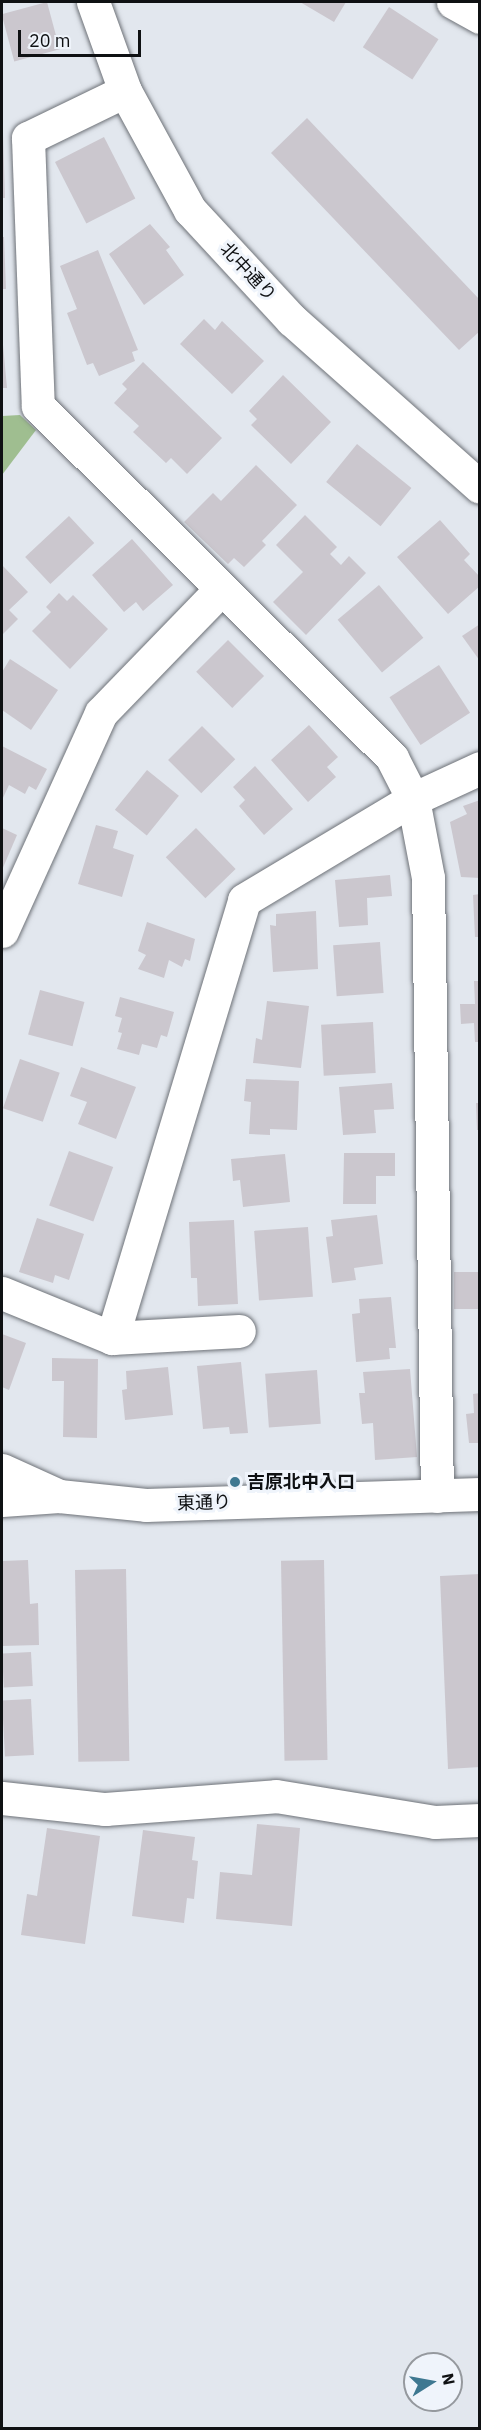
<!DOCTYPE html>
<meta charset="utf-8">
<style>
body{margin:0}
#map{position:relative;width:481px;height:2430px;overflow:hidden;background:#e2e7ee;font-family:"IBM Plex Sans","Noto Sans JP",sans-serif}
div>[style]{position:absolute}
.green>*{inset:0;background:#9fbe90}
.building>*{inset:0;background:#cbc7ce;transform-origin:0 0}
.roads{filter:drop-shadow(0 0 2px #6e7278) drop-shadow(0 0 2px #6e7278)}
.street>*{height:33px;margin:-16.5px;padding:0 16.5px;transform-origin:16.5px;border-radius:16.5px;background:#fff}
.secondary>*{height:33px;margin:-16.5px;padding:0 16.5px;transform-origin:16.5px;border-radius:16.5px;background:#fff}
.dots>*{width:16px;height:16px;translate:-50% -50%;box-sizing:border-box;border:3px solid #eff4fb;border-radius:50%}
span{translate:-50% -50%;white-space:nowrap;text-align:center;line-height:1.15;-webkit-text-stroke:6px #eff4fb;paint-order:stroke}
.street-label{font-size:18px;color:#0f1113}
.poi-label{font-size:18px;color:#0f1113;font-weight:700}
.left{translate:0 -50%;text-align:left}
.frame{position:absolute;inset:0;border:3px solid #0f1113;pointer-events:none}
.north{position:absolute;left:403px;top:2352px;width:60px;height:60px;box-sizing:border-box;background:#eff4fb;border:2px solid #95999e;border-radius:50%;rotate:79deg;font-size:16px;font-weight:700;line-height:24px;text-align:center;color:#0f1113}
.north::after{content:'';display:block;margin:auto;width:21px;height:27px;background:#3e7891;clip-path:polygon(50% 0,100% 100%,50% 72%,0 100%)}
.scale{position:absolute;left:18px;top:30px;width:123px;height:27px;box-sizing:border-box;border:3px solid #0f1113;border-top:0;padding-left:8px;font-size:18px;line-height:21px;white-space:nowrap;color:#0f1113;-webkit-text-stroke:4px #eff4fb;paint-order:stroke}
</style>
<div id="map">
<div class="green">
<div style="clip-path:polygon(20px 415px,36px 430px,2px 475px,2px 416px)"></div>
</div>
<div class="building">
<div style="left:47px;top:2px;width:49px;height:47px;rotate:75deg"></div>
<div style="clip-path:polygon(300px 2px,346px 2px,334px 22px)"></div>
<div style="left:389px;top:7px;width:59px;height:48px;rotate:33deg"></div>
<div style="clip-path:polygon(307px 118px,480px 300px,480px 331px,459px 350px,271px 153px)"></div>
<div style="clip-path:polygon(2px 132px,3px 132px,5px 198px,2px 198px)"></div>
<div style="left:104px;top:137px;width:69px;height:55px;rotate:63deg"></div>
<div style="clip-path:polygon(150px 224px,170px 247px,166px 250px,184px 275px,144px 305px,109px 254px)"></div>
<div style="clip-path:polygon(2px 237px,4px 237px,6px 289px,2px 289px)"></div>
<div style="clip-path:polygon(98px 250px,138px 350px,132px 352px,135px 361px,99px 376px,93px 363px,87px 365px,67px 313px,77px 309px,60px 266px)"></div>
<div style="clip-path:polygon(204px 319px,215px 330px,222px 321px,264px 361px,232px 394px,180px 344px)"></div>
<div style="clip-path:polygon(2px 334px,7px 388px,2px 388px)"></div>
<div style="clip-path:polygon(143px 362px,222px 438px,187px 474px,171px 458px,166px 463px,133px 432px,139px 426px,114px 403px,127px 389px,122px 384px)"></div>
<div style="clip-path:polygon(283px 375px,331px 422px,291px 464px,251px 425px,257px 419px,249px 411px)"></div>
<div style="left:357px;top:444px;width:70px;height:49px;rotate:39deg"></div>
<div style="clip-path:polygon(256px 465px,297px 505px,262px 541px,266px 545px,244px 567px,234px 558px,228px 564px,184px 522px,213px 493px,221px 501px)"></div>
<div style="clip-path:polygon(305px 515px,337px 547px,330px 554px,341px 565px,349px 556px,366px 573px,306px 635px,273px 602px,303px 572px,276px 545px)"></div>
<div style="left:69px;top:516px;width:37px;height:60px;rotate:47deg"></div>
<div style="clip-path:polygon(440px 520px,470px 554px,464px 560px,480px 577px,480px 586px,448px 614px,397px 557px)"></div>
<div style="clip-path:polygon(132px 539px,173px 585px,143px 611px,136px 602px,124px 612px,92px 575px)"></div>
<div style="clip-path:polygon(2px 565px,28px 592px,9px 610px,18px 619px,2px 635px)"></div>
<div style="left:379px;top:585px;width:69px;height:54px;rotate:50deg"></div>
<div style="clip-path:polygon(59px 593px,67px 601px,73px 595px,108px 629px,70px 669px,32px 631px,51px 612px,46px 607px)"></div>
<div style="clip-path:polygon(480px 624px,480px 661px,462px 636px)"></div>
<div style="left:228px;top:640px;width:51px;height:45px;rotate:45deg"></div>
<div style="clip-path:polygon(10px 659px,58px 690px,31px 730px,2px 710px,2px 672px)"></div>
<div style="left:439px;top:665px;width:57px;height:59px;rotate:57deg"></div>
<div style="clip-path:polygon(309px 725px,338px 757px,327px 767px,336px 777px,308px 802px,271px 760px)"></div>
<div style="left:202px;top:726px;width:47px;height:48px;rotate:45deg"></div>
<div style="clip-path:polygon(2px 746px,47px 769px,36px 790px,29px 786px,25px 794px,9px 785px,2px 800px)"></div>
<div style="clip-path:polygon(255px 766px,293px 809px,264px 835px,239px 806px,245px 800px,233px 787px)"></div>
<div style="left:147px;top:770px;width:41px;height:51px;rotate:39deg"></div>
<div style="clip-path:polygon(480px 800px,480px 878px,461px 877px,450px 822px,467px 814px,463px 806px)"></div>
<div style="clip-path:polygon(96px 825px,118px 831px,113px 848px,134px 855px,122px 897px,78px 884px)"></div>
<div style="clip-path:polygon(2px 828px,17px 835px,2px 870px)"></div>
<div style="left:196px;top:828px;width:57px;height:42px;rotate:46deg"></div>
<div style="clip-path:polygon(390px 875px,392px 896px,367px 898px,368px 925px,339px 927px,335px 880px)"></div>
<div style="clip-path:polygon(480px 894px,480px 937px,475px 937px,473px 895px)"></div>
<div style="clip-path:polygon(316px 911px,318px 969px,273px 972px,270px 925px,276px 926px,276px 914px)"></div>
<div style="clip-path:polygon(147px 922px,195px 939px,190px 961px,185px 959px,182px 967px,169px 960px,164px 978px,138px 969px,146px 955px,138px 951px)"></div>
<div style="left:380px;top:942px;width:51px;height:47px;rotate:86deg"></div>
<div style="clip-path:polygon(474px 981px,480px 981px,480px 1042px,475px 1042px,474px 1023px,461px 1024px,460px 1004px,475px 1004px)"></div>
<div style="left:40px;top:990px;width:46px;height:46px;rotate:15deg"></div>
<div style="clip-path:polygon(120px 997px,174px 1012px,167px 1037px,161px 1035px,157px 1048px,142px 1044px,139px 1055px,117px 1049px,122px 1033px,118px 1032px,122px 1018px,115px 1016px)"></div>
<div style="clip-path:polygon(267px 1001px,309px 1006px,301px 1068px,253px 1063px,256px 1038px,262px 1040px)"></div>
<div style="left:373px;top:1022px;width:51px;height:52px;rotate:87deg"></div>
<div style="left:20px;top:1059px;width:42px;height:52px;rotate:19deg"></div>
<div style="clip-path:polygon(81px 1067px,136px 1087px,116px 1139px,78px 1124px,87px 1102px,70px 1096px)"></div>
<div style="clip-path:polygon(246px 1079px,299px 1081px,297px 1130px,270px 1129px,270px 1135px,249px 1134px,251px 1102px,244px 1101px)"></div>
<div style="clip-path:polygon(392px 1083px,394px 1109px,374px 1110px,376px 1133px,343px 1135px,339px 1087px)"></div>
<div style="clip-path:polygon(476px 1103px,480px 1103px,480px 1130px,477px 1130px)"></div>
<div style="left:69px;top:1151px;width:47px;height:58px;rotate:20deg"></div>
<div style="clip-path:polygon(344px 1153px,395px 1153px,395px 1176px,376px 1176px,376px 1204px,343px 1204px)"></div>
<div style="clip-path:polygon(285px 1154px,290px 1202px,243px 1207px,240px 1180px,233px 1181px,231px 1159px)"></div>
<div style="clip-path:polygon(377px 1215px,383px 1264px,354px 1268px,356px 1280px,332px 1283px,326px 1237px,333px 1236px,331px 1220px)"></div>
<div style="clip-path:polygon(37px 1218px,84px 1234px,69px 1280px,55px 1275px,53px 1283px,19px 1272px)"></div>
<div style="clip-path:polygon(234px 1220px,238px 1304px,198px 1306px,197px 1278px,191px 1278px,189px 1222px)"></div>
<div style="left:308px;top:1227px;width:70px;height:54px;rotate:86deg"></div>
<div style="left:480px;top:1272px;width:37px;height:26px;rotate:90deg"></div>
<div style="clip-path:polygon(391px 1297px,396px 1348px,389px 1348px,390px 1359px,356px 1362px,352px 1314px,360px 1313px,359px 1299px)"></div>
<div style="clip-path:polygon(2px 1334px,26px 1343px,9px 1390px,2px 1387px)"></div>
<div style="clip-path:polygon(52px 1358px,98px 1359px,97px 1438px,63px 1437px,64px 1381px,52px 1381px)"></div>
<div style="clip-path:polygon(241px 1362px,248px 1433px,230px 1434px,229px 1427px,203px 1429px,197px 1366px)"></div>
<div style="clip-path:polygon(168px 1367px,173px 1415px,125px 1420px,122px 1390px,127px 1389px,126px 1371px)"></div>
<div style="clip-path:polygon(410px 1369px,417px 1457px,375px 1460px,373px 1423px,362px 1424px,359px 1393px,365px 1393px,363px 1372px)"></div>
<div style="left:317px;top:1370px;width:54px;height:52px;rotate:86deg"></div>
<div style="clip-path:polygon(480px 1393px,480px 1443px,469px 1443px,466px 1414px,474px 1413px,473px 1394px)"></div>
<div style="clip-path:polygon(28px 1560px,30px 1604px,38px 1603px,39px 1645px,2px 1646px,2px 1561px)"></div>
<div style="left:324px;top:1560px;width:200px;height:43px;rotate:89deg"></div>
<div style="left:126px;top:1569px;width:192px;height:51px;rotate:89deg"></div>
<div style="clip-path:polygon(480px 1574px,480px 1767px,448px 1769px,440px 1576px)"></div>
<div style="left:31px;top:1652px;width:34px;height:29px;rotate:87deg"></div>
<div style="left:31px;top:1699px;width:56px;height:29px;rotate:87deg"></div>
<div style="clip-path:polygon(257px 1824px,300px 1828px,292px 1926px,216px 1919px,220px 1872px,252px 1875px)"></div>
<div style="clip-path:polygon(47px 1828px,100px 1836px,85px 1944px,21px 1935px,27px 1894px,37px 1896px)"></div>
<div style="clip-path:polygon(143px 1830px,195px 1837px,192px 1860px,198px 1861px,194px 1899px,187px 1898px,184px 1923px,132px 1916px)"></div>
</div>
<div class="roads">
<div class="street">
<div style="left:453px;top:2px;width:31px;rotate:29deg"></div>
<div style="left:125px;top:91px;width:108px;rotate:154.1deg"></div>
<div style="left:28px;top:138px;width:268px;rotate:87.9deg"></div>
<div style="left:38px;top:406px;width:499px;rotate:44.8deg"></div>
<div style="left:392px;top:758px;width:46px;rotate:62.9deg"></div>
<div style="left:413px;top:799px;width:80px;rotate:79.2deg"></div>
<div style="left:428px;top:878px;width:618px;rotate:89.17deg"></div>
<div style="left:2px;top:931px;width:239px;rotate:-65.6deg"></div>
<div style="left:101px;top:713px;width:171px;rotate:-45.9deg"></div>
<div style="left:2px;top:1293px;width:119px;rotate:22.2deg"></div>
<div style="left:112px;top:1338px;width:127px;rotate:-3.2deg"></div>
<div style="left:112px;top:1338px;width:457px;rotate:-73.2deg"></div>
<div style="left:244px;top:900px;width:197px;rotate:-30.9deg"></div>
<div style="left:413px;top:799px;width:74px;rotate:-24.8deg"></div>
<div style="left:2px;top:1470px;width:63px;rotate:24.5deg"></div>
<div style="left:2px;top:1798px;width:104px;rotate:6.1deg"></div>
<div style="left:105px;top:1809px;width:171px;rotate:-4.3deg"></div>
<div style="left:276px;top:1796px;width:161px;rotate:9.3deg"></div>
<div style="left:435px;top:1822px;width:45px;rotate:-2.5deg"></div>
</div>
<div class="secondary">
<div style="left:93px;top:2px;width:95px;rotate:70.2deg"></div>
<div style="left:125px;top:91px;width:136px;rotate:61.4deg"></div>
<div style="left:190px;top:210px;width:150px;rotate:47.2deg"></div>
<div style="left:292px;top:320px;width:251px;rotate:41.6deg"></div>
<div style="left:2px;top:1500px;width:57px;rotate:-4deg"></div>
<div style="left:59px;top:1496px;width:87px;rotate:5.9deg"></div>
<div style="left:146px;top:1505px;width:334px;rotate:-1.9deg"></div>
</div>
</div>
<div class="dots">
<div style="left:235px;top:1482px;background:#3e7891"></div>
</div>
<div class="street-label">
<span style="left:248px;top:272px;rotate:47deg">北中通り</span>
<span style="left:204px;top:1503px;rotate:-2deg">東通り</span>
</div>
<div class="poi-label">
<span class="left" style="left:247px;top:1482px">吉原北中入口</span>
</div>
<div class="frame"></div>
<div class="north">N</div>
<div class="scale">20 m</div>
</div>
